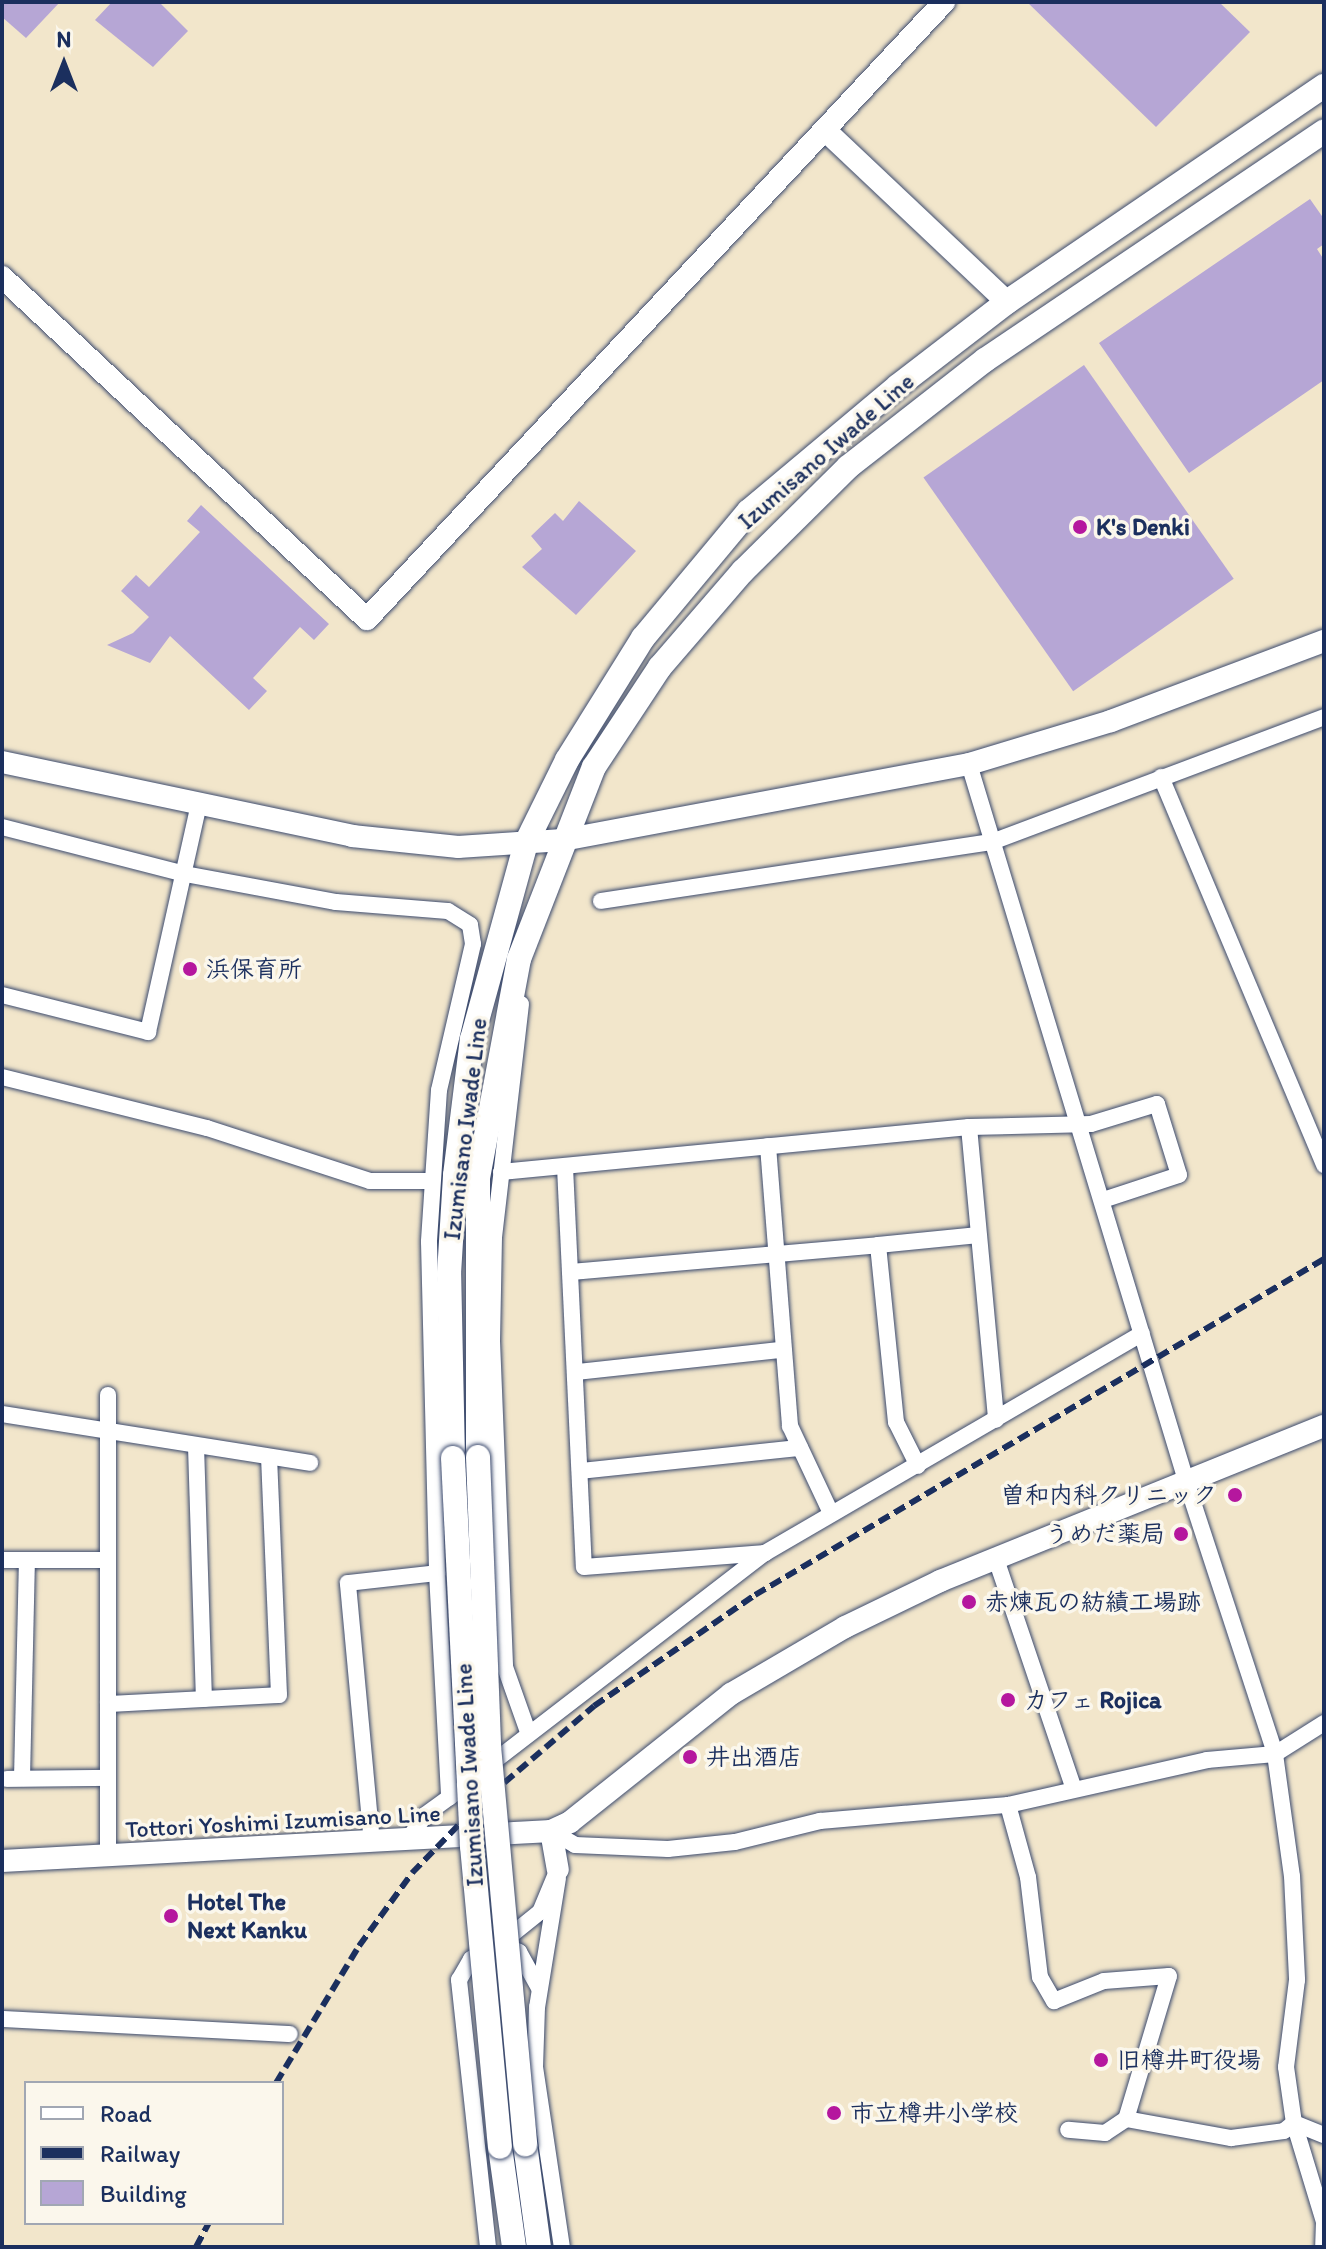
<!DOCTYPE html>
<meta charset="utf-8">
<style>
body{margin:0}
#map{position:relative;width:1326px;height:2249px;overflow:hidden;background:#f2e6cb;font-family:Itim,"Klee One",sans-serif}
div>[style]{position:absolute}
.building>*{inset:0;background:#b6a6d5;transform-origin:0 0}
.roads{filter:drop-shadow(0 0 2px #3b4a6e) drop-shadow(0 0 2px #3b4a6e)}
.street>*{height:16px;margin:-8px;padding:0 8px;transform-origin:8px;border-radius:8px;background:#fff}
.secondary>*{height:22px;margin:-11px;padding:0 11px;transform-origin:11px;border-radius:11px;background:#fff}
.primary>*{height:24px;margin:-12px;padding:0 12px;transform-origin:12px;border-radius:12px;background:#fff}
.rail>*{height:6px;margin-top:-3px;transform-origin:0;background:repeating-linear-gradient(90deg,#1b2f5e 0 12px,transparent 0 18px)}
.bridges{filter:drop-shadow(0 0 2px #3b4a6e) drop-shadow(0 0 2px #3b4a6e)}
.primary-bridge>*{height:24px;margin:-12px;padding:0 12px;transform-origin:12px;border-radius:12px;background:#fff}
.dots>*{width:22px;height:22px;translate:-50% -50%;box-sizing:border-box;border:4px solid #fbf7ec;border-radius:50%}
span{translate:-50% -50%;white-space:nowrap;text-align:center;line-height:1.15;-webkit-text-stroke:7px #fbf7ec;paint-order:stroke}
.street-label{font-size:24px;color:#1b2f5e}
.poi-label{font-size:24px;color:#1b2f5e;font-weight:700}
.left{translate:0 -50%;text-align:left}
.right{translate:-100% -50%;text-align:right}
.frame{position:absolute;inset:0;border:4px solid #1b2f5e;pointer-events:none}
.legend{position:absolute;left:24px;top:2081px;width:260px;height:144px;box-sizing:border-box;background:#fbf7ec;border:2px solid #a1a7b3;margin:0;padding:10px 14px;list-style:none;font-size:24px;color:#1b2f5e}
.legend li{display:flex;align-items:center;gap:16px;height:40px}
.legend b{width:40px;border:2px solid #a1a7b3}
.north{position:absolute;left:24px;top:24px;width:80px;height:80px;-webkit-text-stroke:6px #fbf7ec;paint-order:stroke;rotate:0deg;font-size:22px;font-weight:700;line-height:32px;text-align:center;color:#1b2f5e}
.north::after{content:'';display:block;margin:auto;width:28px;height:36px;background:#1b2f5e;clip-path:polygon(50% 0,100% 100%,50% 72%,0 100%)}
</style>
<div id="map">
<div class="building">
<div style="clip-path:polygon(2px 2px,60px 2px,26px 38px,2px 17px)"></div>
<div style="clip-path:polygon(112px 2px,159px 2px,188px 31px,153px 67px,95px 20px)"></div>
<div style="clip-path:polygon(1027px 2px,1219px 2px,1250px 32px,1156px 127px)"></div>
<div style="clip-path:polygon(1310px 199px,1324px 219px,1324px 244px,1317px 249px,1324px 260px,1324px 380px,1189px 473px,1099px 343px)"></div>
<div style="left:1084px;top:365px;width:261px;height:196px;rotate:55deg"></div>
<div style="clip-path:polygon(579px 501px,636px 551px,576px 615px,522px 567px,542px 549px,531px 536px,555px 513px,563px 521px)"></div>
<div style="clip-path:polygon(201px 505px,329px 624px,314px 640px,300px 627px,253px 678px,267px 691px,249px 710px,170px 636px,150px 663px,107px 645px,133px 633px,149px 617px,121px 591px,136px 575px,149px 587px,200px 532px,187px 521px)"></div>
</div>
<div class="roads">
<div class="street">
<div style="left:969px;top:764px;width:752px;rotate:73.15deg"></div>
<div style="left:1187px;top:1484px;width:284px;rotate:71.9deg"></div>
<div style="left:1275px;top:1754px;width:123px;rotate:82.1deg"></div>
<div style="left:1292px;top:1876px;width:104px;rotate:87.2deg"></div>
<div style="left:1297px;top:1980px;width:88px;rotate:97.2deg"></div>
<div style="left:1286px;top:2067px;width:57px;rotate:81.9deg"></div>
<div style="left:1294px;top:2123px;width:103px;rotate:73.1deg"></div>
<div style="left:1324px;top:2222px;width:25px;rotate:92deg"></div>
<div style="left:1161px;top:777px;width:421px;rotate:67.2deg"></div>
<div style="left:2px;top:827px;width:189px;rotate:14.4deg"></div>
<div style="left:185px;top:874px;width:154px;rotate:10.5deg"></div>
<div style="left:336px;top:902px;width:112px;rotate:4.6deg"></div>
<div style="left:448px;top:911px;width:26px;rotate:32deg"></div>
<div style="left:470px;top:925px;width:19px;rotate:81deg"></div>
<div style="left:473px;top:944px;width:150px;rotate:103.1deg"></div>
<div style="left:439px;top:1090px;width:152px;rotate:93.8deg"></div>
<div style="left:429px;top:1242px;width:331px;rotate:88.6deg"></div>
<div style="left:437px;top:1573px;width:225px;rotate:86.9deg"></div>
<div style="left:601px;top:901px;width:395px;rotate:-8.6deg"></div>
<div style="left:992px;top:842px;width:355px;rotate:-20.6deg"></div>
<div style="left:2px;top:995px;width:151px;rotate:14.2deg"></div>
<div style="left:148px;top:1032px;width:235px;rotate:-77.4deg"></div>
<div style="left:521px;top:1004px;width:235px;rotate:96.6deg"></div>
<div style="left:494px;top:1237px;width:104px;rotate:91.1deg"></div>
<div style="left:492px;top:1341px;width:326px;rotate:87.7deg"></div>
<div style="left:505px;top:1667px;width:69px;rotate:70.5deg"></div>
<div style="left:2px;top:1077px;width:211px;rotate:14deg"></div>
<div style="left:207px;top:1128px;width:171px;rotate:18deg"></div>
<div style="left:370px;top:1181px;width:61px"></div>
<div style="left:969px;top:1127px;width:294px;rotate:84.7deg"></div>
<div style="left:768px;top:1146px;width:281px;rotate:85.5deg"></div>
<div style="left:790px;top:1426px;width:96px;rotate:64.8deg"></div>
<div style="left:565px;top:1167px;width:400px;rotate:87.3deg"></div>
<div style="left:584px;top:1567px;width:182px;rotate:-4.4deg"></div>
<div style="left:501px;top:1172px;width:470px;rotate:-5.5deg"></div>
<div style="left:969px;top:1127px;width:122px;rotate:-1.4deg"></div>
<div style="left:1091px;top:1124px;width:69px;rotate:-16.9deg"></div>
<div style="left:1157px;top:1104px;width:74px;rotate:72.8deg"></div>
<div style="left:1179px;top:1175px;width:80px;rotate:161.8deg"></div>
<div style="left:878px;top:1245px;width:101px;rotate:-5.7deg"></div>
<div style="left:571px;top:1272px;width:308px;rotate:-5deg"></div>
<div style="left:878px;top:1245px;width:178px;rotate:84.2deg"></div>
<div style="left:896px;top:1422px;width:49px;rotate:63.4deg"></div>
<div style="left:577px;top:1372px;width:205px;rotate:-6.2deg"></div>
<div style="left:2px;top:1414px;width:312px;rotate:9deg"></div>
<div style="left:196px;top:1446px;width:253px;rotate:88.2deg"></div>
<div style="left:580px;top:1471px;width:221px;rotate:-6deg"></div>
<div style="left:996px;top:1559px;width:243px;rotate:71.3deg"></div>
<div style="left:2px;top:1560px;width:106px"></div>
<div style="left:108px;top:1704px;width:171px;rotate:-3deg"></div>
<div style="left:279px;top:1695px;width:237px;rotate:-92.4deg"></div>
<div style="left:488px;top:1766px;width:349px;rotate:-37.6deg"></div>
<div style="left:765px;top:1553px;width:436px;rotate:-30.2deg"></div>
<div style="left:22px;top:1778px;width:218px;rotate:-88.7deg"></div>
<div style="left:7px;top:1779px;width:101px;rotate:-0.6deg"></div>
<div style="left:1008px;top:1805px;width:75px;rotate:74.5deg"></div>
<div style="left:1028px;top:1877px;width:101px;rotate:83.2deg"></div>
<div style="left:1040px;top:1977px;width:28px;rotate:60deg"></div>
<div style="left:1054px;top:2001px;width:54px;rotate:-21.8deg"></div>
<div style="left:1104px;top:1981px;width:65px;rotate:-4.4deg"></div>
<div style="left:1169px;top:1976px;width:149px;rotate:106.7deg"></div>
<div style="left:1126px;top:2119px;width:25px;rotate:146deg"></div>
<div style="left:1105px;top:2133px;width:37px;rotate:-175deg"></div>
<div style="left:551px;top:1831px;width:28px;rotate:30deg"></div>
<div style="left:575px;top:1845px;width:93px;rotate:2.5deg"></div>
<div style="left:668px;top:1849px;width:67px;rotate:-6deg"></div>
<div style="left:735px;top:1842px;width:88px;rotate:-13.9deg"></div>
<div style="left:820px;top:1821px;width:189px;rotate:-4.9deg"></div>
<div style="left:1008px;top:1805px;width:204px;rotate:-12.7deg"></div>
<div style="left:1207px;top:1760px;width:68px;rotate:-5deg"></div>
<div style="left:1275px;top:1754px;width:58px;rotate:-32.3deg"></div>
<div style="left:407px;top:1841px;width:32px;rotate:-55deg"></div>
<div style="left:425px;top:1815px;width:41px;rotate:-36deg"></div>
<div style="left:372px;top:1843px;width:261px;rotate:-95.3deg"></div>
<div style="left:348px;top:1583px;width:90px;rotate:-6.4deg"></div>
<div style="left:108px;top:1856px;width:461px;rotate:-90deg"></div>
<div style="left:558px;top:1878px;width:131px;rotate:99.2deg"></div>
<div style="left:537px;top:2007px;width:60px;rotate:91.9deg"></div>
<div style="left:535px;top:2067px;width:182px;rotate:81.5deg"></div>
<div style="left:502px;top:1944px;width:19px;rotate:25deg"></div>
<div style="left:519px;top:1952px;width:41px;rotate:60.9deg"></div>
<div style="left:2px;top:2019px;width:288px;rotate:3deg"></div>
<div style="left:1126px;top:2119px;width:107px;rotate:10.3deg"></div>
<div style="left:1231px;top:2138px;width:53px;rotate:-7.5deg"></div>
<div style="left:1284px;top:2131px;width:13px;rotate:-39deg"></div>
<div style="left:1294px;top:2123px;width:32px;rotate:22deg"></div>
<div style="left:488px;top:2247px;width:269px;rotate:-96.2deg"></div>
<div style="left:459px;top:1980px;width:24px;rotate:-60deg"></div>
<div style="left:471px;top:1959px;width:33px;rotate:-27deg"></div>
<div style="left:500px;top:1944px;width:51px;rotate:-38.7deg"></div>
<div style="left:540px;top:1912px;width:47px;rotate:-67.3deg"></div>
</div>
<div class="secondary">
<div style="left:825px;top:130px;width:250px;rotate:43.4deg"></div>
<div style="left:2px;top:277px;width:500px;rotate:43.14deg"></div>
<div style="left:367px;top:619px;width:845px;rotate:-46.92deg"></div>
<div style="left:2px;top:762px;width:358px;rotate:11.9deg"></div>
<div style="left:352px;top:836px;width:107px;rotate:5.9deg"></div>
<div style="left:458px;top:847px;width:105px;rotate:-3.8deg"></div>
<div style="left:563px;top:840px;width:413px;rotate:-10.6deg"></div>
<div style="left:969px;top:764px;width:148px;rotate:-16.8deg"></div>
<div style="left:1111px;top:721px;width:228px;rotate:-20.6deg"></div>
<div style="left:551px;top:1831px;width:39px;rotate:80deg"></div>
<div style="left:2px;top:1861px;width:550px;rotate:-3.13deg"></div>
<div style="left:551px;top:1831px;width:21px;rotate:-25deg"></div>
<div style="left:570px;top:1822px;width:206px;rotate:-38.5deg"></div>
<div style="left:731px;top:1694px;width:132px;rotate:-30.4deg"></div>
<div style="left:845px;top:1627px;width:106px;rotate:-25.8deg"></div>
<div style="left:940px;top:1581px;width:414px;rotate:-22deg"></div>
</div>
<div class="primary">
<div style="left:478px;top:1457px;width:279px;rotate:-90deg"></div>
<div style="left:478px;top:1178px;width:223px;rotate:-79.4deg"></div>
<div style="left:519px;top:959px;width:206px;rotate:-68.7deg"></div>
<div style="left:594px;top:767px;width:120px;rotate:-56.6deg"></div>
<div style="left:660px;top:667px;width:127px;rotate:-49.2deg"></div>
<div style="left:743px;top:571px;width:148px;rotate:-44.7deg"></div>
<div style="left:848px;top:467px;width:174px;rotate:-38deg"></div>
<div style="left:985px;top:360px;width:409px;rotate:-34deg"></div>
<div style="left:453px;top:1458px;width:184px;rotate:-91.2deg"></div>
<div style="left:449px;top:1274px;width:99px;rotate:-86.5deg"></div>
<div style="left:455px;top:1175px;width:137px;rotate:-82.9deg"></div>
<div style="left:472px;top:1039px;width:203px;rotate:-74.6deg"></div>
<div style="left:526px;top:843px;width:93px;rotate:-63.7deg"></div>
<div style="left:567px;top:760px;width:144px;rotate:-58.1deg"></div>
<div style="left:643px;top:638px;width:165px;rotate:-50.2deg"></div>
<div style="left:749px;top:511px;width:194px;rotate:-40deg"></div>
<div style="left:898px;top:386px;width:138px;rotate:-37.6deg"></div>
<div style="left:1007px;top:302px;width:384px;rotate:-34.3deg"></div>
<div style="left:525px;top:2144px;width:104px;rotate:82.3deg"></div>
<div style="left:500px;top:2147px;width:101px;rotate:82deg"></div>
</div>
</div>
<div class="rail">
<div style="left:276px;top:2083px;width:160px;rotate:-58.8deg"></div>
<div style="left:359px;top:1946px;width:90px;rotate:-54deg"></div>
<div style="left:412px;top:1873px;width:93px;rotate:-45.9deg"></div>
<div style="left:477px;top:1806px;width:154px;rotate:-40.5deg"></div>
<div style="left:594px;top:1706px;width:196px;rotate:-34.6deg"></div>
<div style="left:755px;top:1595px;width:661px;rotate:-30.56deg"></div>
<div style="left:196px;top:2247px;width:27px;rotate:-62deg"></div>
</div>
<div class="bridges">
<div class="primary-bridge">
<div style="left:478px;top:1457px;width:289px;rotate:87.8deg"></div>
<div style="left:489px;top:1746px;width:400px;rotate:84.8deg"></div>
<div style="left:453px;top:1458px;width:388px;rotate:87.2deg"></div>
<div style="left:472px;top:1846px;width:302px;rotate:84.7deg"></div>
</div>
</div>
<div class="dots">
<div style="left:1080px;top:527px;background:#b5179e"></div>
<div style="left:190px;top:969px;background:#b5179e"></div>
<div style="left:1235px;top:1495px;background:#b5179e"></div>
<div style="left:1181px;top:1534px;background:#b5179e"></div>
<div style="left:969px;top:1602px;background:#b5179e"></div>
<div style="left:1008px;top:1700px;background:#b5179e"></div>
<div style="left:690px;top:1757px;background:#b5179e"></div>
<div style="left:171px;top:1916px;background:#b5179e"></div>
<div style="left:1101px;top:2060px;background:#b5179e"></div>
<div style="left:834px;top:2113px;background:#b5179e"></div>
</div>
<div class="street-label">
<span style="left:826px;top:451px;rotate:-41deg">Izumisano Iwade Line</span>
<span style="left:465px;top:1129px;rotate:-83deg">Izumisano Iwade Line</span>
<span style="left:469px;top:1775px;rotate:-93deg">Izumisano Iwade Line</span>
<span style="left:283px;top:1821px;rotate:-3deg">Tottori Yoshimi Izumisano Line</span>
</div>
<div class="poi-label">
<span class="left" style="left:1096px;top:527px">K's Denki</span>
<span class="left" style="left:206px;top:969px">浜保育所</span>
<span class="right" style="left:1217px;top:1495px">曽和内科クリニック</span>
<span class="right" style="left:1165px;top:1534px">うめだ薬局</span>
<span class="left" style="left:985px;top:1602px">赤煉瓦の紡績工場跡</span>
<span class="left" style="left:1024px;top:1700px">カフェ Rojica</span>
<span class="left" style="left:706px;top:1757px">井出酒店</span>
<span class="left" style="left:187px;top:1916px">Hotel The<br>Next Kanku</span>
<span class="left" style="left:1117px;top:2060px">旧樽井町役場</span>
<span class="left" style="left:850px;top:2113px">市立樽井小学校</span>
</div>
<div class="frame"></div>
<ul class="legend">
<li><b style="height:10px;background:#fff"></b>Road</li>
<li><b style="height:10px;background:#1b2f5e"></b>Railway</li>
<li><b style="height:22px;background:#b6a6d5"></b>Building</li>
</ul>
<div class="north">N</div>
</div>
